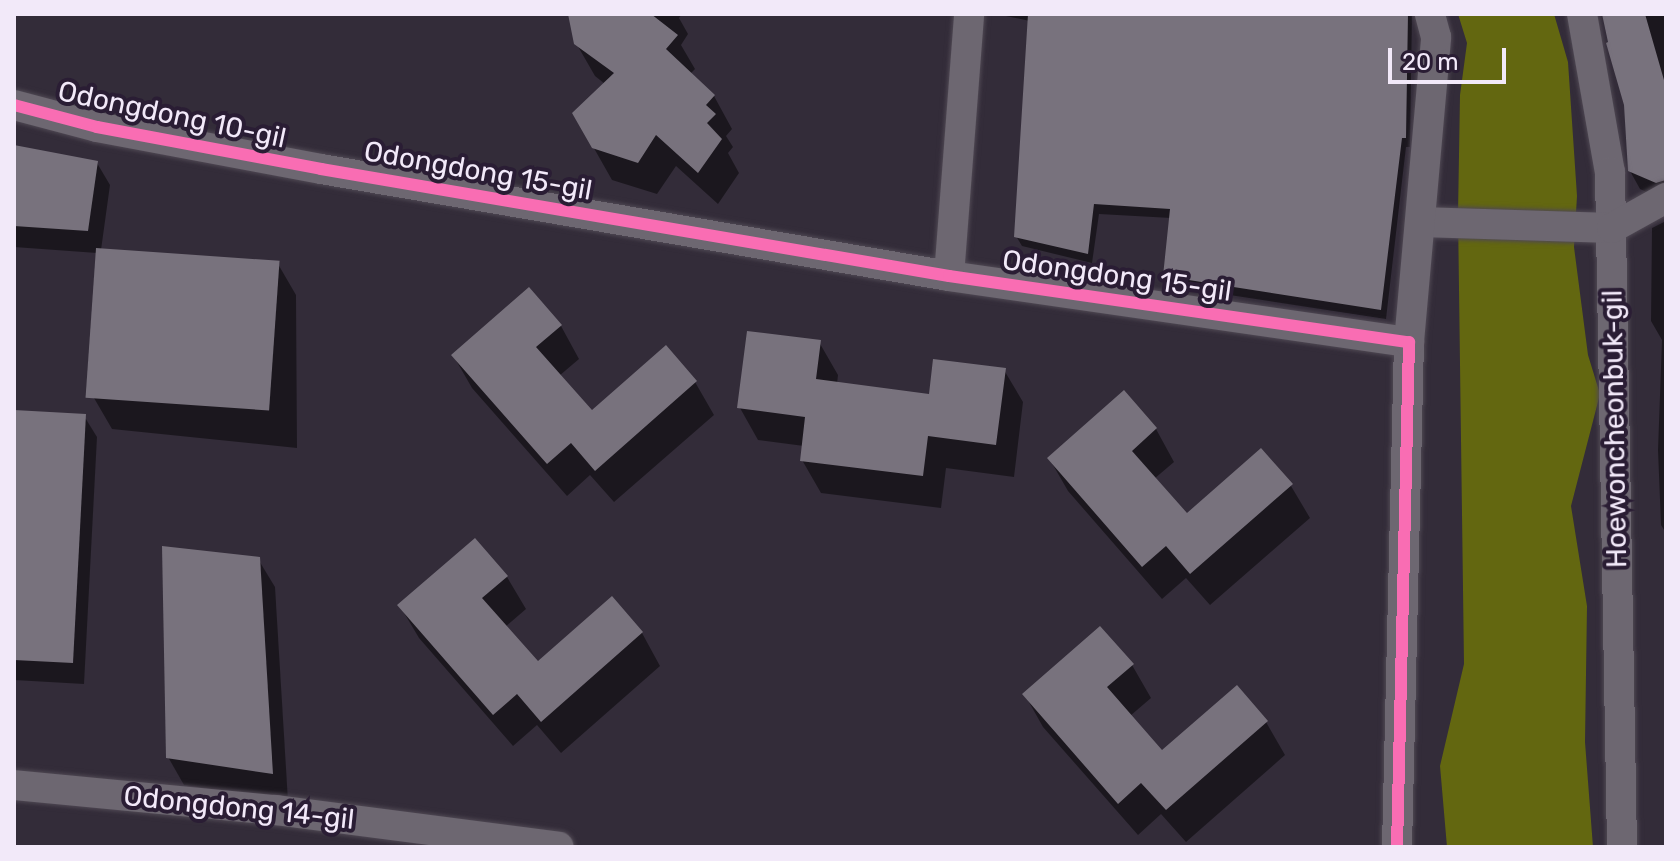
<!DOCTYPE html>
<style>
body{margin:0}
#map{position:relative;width:1680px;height:861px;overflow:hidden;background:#332c39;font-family:Rubik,sans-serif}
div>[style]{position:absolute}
.water>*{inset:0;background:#636710}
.shadow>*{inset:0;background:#0007}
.building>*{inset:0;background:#78727d;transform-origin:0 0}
.roads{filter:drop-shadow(0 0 2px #4f4853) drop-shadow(0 0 2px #4f4853)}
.minor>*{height:30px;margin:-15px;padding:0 15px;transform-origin:15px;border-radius:15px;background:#6d6771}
.cycleway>*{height:12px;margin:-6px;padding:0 6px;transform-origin:6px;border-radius:6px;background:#f96db3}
span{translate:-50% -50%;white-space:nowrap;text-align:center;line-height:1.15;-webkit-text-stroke:8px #2a1d34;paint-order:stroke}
.street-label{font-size:28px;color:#f2e9f9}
.frame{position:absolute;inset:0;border:16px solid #f2e9f9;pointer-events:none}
.scale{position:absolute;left:1388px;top:48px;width:118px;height:36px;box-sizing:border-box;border:4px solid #f2e9f9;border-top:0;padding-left:10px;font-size:24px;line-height:28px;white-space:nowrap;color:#f2e9f9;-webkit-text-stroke:6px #2a1d34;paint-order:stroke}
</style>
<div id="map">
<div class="water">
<div style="clip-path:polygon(1458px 14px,1554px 14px,1568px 62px,1577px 196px,1574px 247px,1588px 355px,1600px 394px,1571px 506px,1587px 606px,1585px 742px,1593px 847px,1447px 847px,1440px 766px,1464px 664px,1458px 214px,1460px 95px,1467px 43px)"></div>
</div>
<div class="shadow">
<div style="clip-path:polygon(570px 14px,682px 14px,679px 18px,688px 34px,681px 45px,695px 69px,690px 74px,714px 96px,732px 129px,726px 136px,733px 147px,728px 153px,739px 173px,718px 204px,676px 166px,657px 194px,612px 180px,574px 113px,605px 84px,595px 76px,576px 43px)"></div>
<div style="clip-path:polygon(996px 14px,1412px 14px,1410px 147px,1406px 147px,1386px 319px,1171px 286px,1165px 276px,1171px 218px,1099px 214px,1092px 263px,1022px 246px,1016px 236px,1030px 21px)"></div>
<div style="clip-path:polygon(1604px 14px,1666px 14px,1666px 201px,1640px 189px,1630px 171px,1626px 105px)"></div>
<div style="clip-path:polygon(14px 147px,97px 163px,110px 185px,101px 250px,278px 264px,296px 295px,297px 448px,112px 429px,94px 398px,97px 253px,14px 247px)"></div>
<div style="clip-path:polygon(1666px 221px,1666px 533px,1661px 525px,1658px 450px,1662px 340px,1651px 321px,1652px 228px)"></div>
<div style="clip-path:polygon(561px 326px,579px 359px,559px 376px,591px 413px,666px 348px,695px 382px,714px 415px,614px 502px,590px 475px,567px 496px,472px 388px,453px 355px)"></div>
<div style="clip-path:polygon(819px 342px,838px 375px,837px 384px,930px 396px,1004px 370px,1023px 402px,1014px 477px,946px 468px,941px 508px,821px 493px,802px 460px,804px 446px,758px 440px,740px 408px)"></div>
<div style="clip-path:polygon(14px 412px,84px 416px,97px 437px,84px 684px,14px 680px)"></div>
<div style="clip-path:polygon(1156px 429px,1174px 462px,1154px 479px,1186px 516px,1291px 486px,1310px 518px,1210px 605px,1186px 578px,1162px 599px,1068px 491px,1049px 458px)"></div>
<div style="clip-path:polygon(258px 559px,275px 587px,288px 801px,184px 785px,168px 757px)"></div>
<div style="clip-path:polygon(507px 577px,526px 609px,505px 627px,538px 664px,612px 599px,642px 633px,660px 666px,561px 753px,537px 725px,513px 746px,419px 638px,400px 606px)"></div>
<div style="clip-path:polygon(1132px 665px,1151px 698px,1130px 716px,1162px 753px,1266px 722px,1285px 755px,1186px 842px,1161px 814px,1138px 835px,1043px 727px,1025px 695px)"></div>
</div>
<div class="building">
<div style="clip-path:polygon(568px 14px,651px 14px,678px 35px,666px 49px,715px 95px,706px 105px,716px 114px,707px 123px,722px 139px,698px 173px,656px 135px,638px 163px,592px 148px,572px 113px,614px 73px,574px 44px)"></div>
<div style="clip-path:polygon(1028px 14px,1408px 14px,1406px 138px,1402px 138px,1381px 310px,1163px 276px,1170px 209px,1094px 204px,1088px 254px,1014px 237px)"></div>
<div style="clip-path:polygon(1602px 14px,1645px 14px,1666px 87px,1666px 180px,1656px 183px,1628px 171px,1624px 105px,1606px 43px,1608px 42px)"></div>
<div style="clip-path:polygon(14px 145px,98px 161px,88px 231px,14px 226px)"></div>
<div style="left:96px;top:248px;width:184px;height:150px;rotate:4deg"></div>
<div style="clip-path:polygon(529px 287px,562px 325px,536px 347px,592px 410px,666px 345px,697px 381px,595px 471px,571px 443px,547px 464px,451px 355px)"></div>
<div style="clip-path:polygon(747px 331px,821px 340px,816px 379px,929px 394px,933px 359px,1006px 368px,996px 445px,928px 436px,923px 476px,800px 461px,805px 417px,737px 408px)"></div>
<div style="clip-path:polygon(1124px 390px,1157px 428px,1132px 451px,1187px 513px,1261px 448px,1293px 484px,1190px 574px,1166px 546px,1142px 567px,1047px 458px)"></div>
<div style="clip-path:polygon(14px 410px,86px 414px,73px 663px,14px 660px)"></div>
<div style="clip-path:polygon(475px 538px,508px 576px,482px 598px,538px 661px,612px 596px,643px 632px,541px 722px,517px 694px,493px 715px,397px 605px)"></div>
<div style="clip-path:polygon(162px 546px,260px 557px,273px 774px,166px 758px)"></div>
<div style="clip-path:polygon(1100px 626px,1134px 664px,1107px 687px,1162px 750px,1237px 685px,1268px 721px,1166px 810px,1141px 783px,1118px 804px,1022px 694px)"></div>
</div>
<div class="roads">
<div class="minor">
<div style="left:1582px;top:14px;width:160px;rotate:80deg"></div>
<div style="left:1610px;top:172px;width:675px;rotate:88.98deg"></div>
<div style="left:14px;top:105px;width:86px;rotate:14.8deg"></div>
<div style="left:97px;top:127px;width:228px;rotate:10.6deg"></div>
<div style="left:321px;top:169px;width:637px;rotate:9.67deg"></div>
<div style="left:949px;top:276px;width:465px;rotate:8.2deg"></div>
<div style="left:1409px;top:342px;width:505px;rotate:91.36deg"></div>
<div style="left:1420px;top:222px;width:192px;rotate:1.8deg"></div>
<div style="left:1612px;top:228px;width:62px;rotate:-29.1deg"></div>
<div style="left:949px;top:276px;width:263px;rotate:-85.6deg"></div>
<div style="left:1409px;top:342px;width:306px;rotate:-84.9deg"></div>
<div style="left:1436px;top:37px;width:24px;rotate:-105deg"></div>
<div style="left:14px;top:785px;width:263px;rotate:5.5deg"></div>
<div style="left:276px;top:810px;width:285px;rotate:7.4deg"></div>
</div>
</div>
<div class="cycleway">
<div style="left:14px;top:105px;width:86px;rotate:14.8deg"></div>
<div style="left:97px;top:127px;width:228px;rotate:10.6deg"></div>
<div style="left:321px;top:169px;width:637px;rotate:9.67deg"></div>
<div style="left:949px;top:276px;width:465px;rotate:8.2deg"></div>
<div style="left:1409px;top:342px;width:505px;rotate:91.36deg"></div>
</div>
<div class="street-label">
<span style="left:172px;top:115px;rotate:12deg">Odongdong 10-gil</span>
<span style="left:478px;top:171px;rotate:10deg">Odongdong 15-gil</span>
<span style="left:1117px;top:276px;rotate:8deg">Odongdong 15-gil</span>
<span style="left:1615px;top:429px;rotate:-91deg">Hoewoncheonbuk-gil</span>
<span style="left:239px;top:808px;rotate:6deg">Odongdong 14-gil</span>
</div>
<div class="frame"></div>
<div class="scale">20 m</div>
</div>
